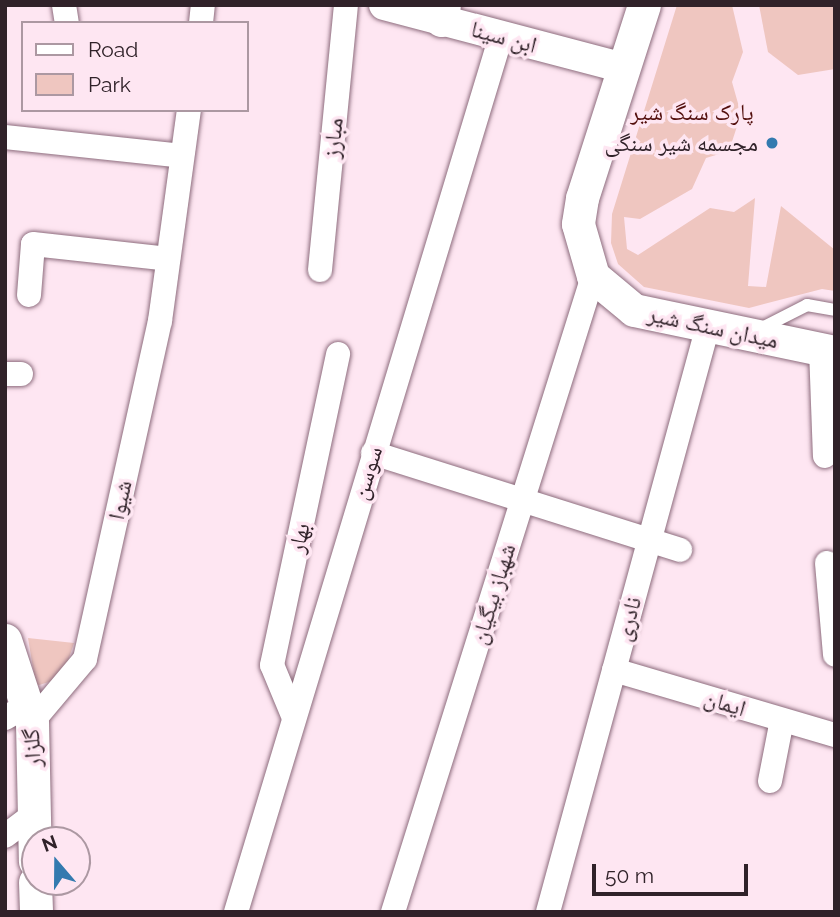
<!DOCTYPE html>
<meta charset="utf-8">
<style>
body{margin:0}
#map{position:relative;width:840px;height:917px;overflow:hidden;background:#fee6f2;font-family:Raleway,"Noto Naskh Arabic",sans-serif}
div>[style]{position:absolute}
.green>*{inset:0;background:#efc6c0}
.roads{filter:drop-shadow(0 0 2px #8d6c7d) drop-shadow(0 0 2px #8d6c7d)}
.service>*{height:12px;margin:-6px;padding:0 6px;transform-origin:6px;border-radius:6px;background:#fff}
.minor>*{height:24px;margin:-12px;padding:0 12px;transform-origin:12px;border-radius:12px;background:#fff}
.tertiary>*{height:30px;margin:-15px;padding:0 15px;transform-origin:15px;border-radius:15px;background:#fff}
.secondary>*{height:33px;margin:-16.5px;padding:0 16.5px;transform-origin:16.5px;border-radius:16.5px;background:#fff}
.dots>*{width:19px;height:19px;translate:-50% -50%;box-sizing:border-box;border:4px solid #fee6f2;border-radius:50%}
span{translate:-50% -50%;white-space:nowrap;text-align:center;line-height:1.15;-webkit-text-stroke:7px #fee6f2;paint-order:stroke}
.street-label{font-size:23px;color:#302229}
.park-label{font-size:23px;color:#520e0c}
.poi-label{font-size:23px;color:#302229}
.right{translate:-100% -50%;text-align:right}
.frame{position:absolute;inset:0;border:7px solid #302229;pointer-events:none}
.legend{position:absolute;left:21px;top:21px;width:228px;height:91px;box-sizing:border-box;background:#fee6f2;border:2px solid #ac98a2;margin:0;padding:9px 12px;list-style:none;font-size:21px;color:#302229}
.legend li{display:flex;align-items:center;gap:14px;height:35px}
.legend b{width:35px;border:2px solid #ac98a2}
.north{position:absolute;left:21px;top:826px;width:70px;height:70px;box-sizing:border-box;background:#fee6f2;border:2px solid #ac98a2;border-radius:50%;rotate:340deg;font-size:19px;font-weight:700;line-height:28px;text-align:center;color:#302229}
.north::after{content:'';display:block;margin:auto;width:24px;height:32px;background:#337aaf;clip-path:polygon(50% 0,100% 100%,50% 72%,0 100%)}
.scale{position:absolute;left:592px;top:864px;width:156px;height:32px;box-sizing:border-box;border:4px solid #302229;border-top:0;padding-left:9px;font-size:21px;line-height:24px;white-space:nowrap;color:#302229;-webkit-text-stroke:5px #fee6f2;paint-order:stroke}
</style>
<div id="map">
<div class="green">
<div style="clip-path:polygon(677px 5px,732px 5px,743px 52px,732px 82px,741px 114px,729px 151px,706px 158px,692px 189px,640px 219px,624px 217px,627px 249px,638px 255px,710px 208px,734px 212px,755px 198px,748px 286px,766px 287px,781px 206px,835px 250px,835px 291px,822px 289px,749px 308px,644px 287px,618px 264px,611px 243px,612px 214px)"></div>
<div style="clip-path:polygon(759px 5px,835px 5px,835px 69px,798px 75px,768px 52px)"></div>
<div style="clip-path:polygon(28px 638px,74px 643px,67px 664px,52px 681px,36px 686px)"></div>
</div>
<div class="roads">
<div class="service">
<div style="left:758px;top:330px;width:55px;rotate:-27deg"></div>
<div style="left:807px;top:305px;width:28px;rotate:10deg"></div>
</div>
<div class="minor">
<div style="left:64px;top:5px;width:18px;rotate:81deg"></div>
<div style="left:201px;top:23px;width:18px;rotate:-84deg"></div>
<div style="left:5px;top:137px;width:178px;rotate:6.1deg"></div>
<div style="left:320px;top:270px;width:266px;rotate:-84.4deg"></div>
<div style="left:29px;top:295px;width:51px;rotate:-85.5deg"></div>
<div style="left:33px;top:244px;width:136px;rotate:6.3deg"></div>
<div style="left:821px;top:349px;width:107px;rotate:87.9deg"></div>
<div style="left:5px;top:374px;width:16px"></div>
<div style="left:373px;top:453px;width:322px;rotate:17.5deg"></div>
<div style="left:827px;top:563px;width:92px;rotate:85deg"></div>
<div style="left:614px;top:670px;width:230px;rotate:16.4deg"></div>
<div style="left:5px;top:718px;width:24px;rotate:-30deg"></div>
<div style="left:294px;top:718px;width:57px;rotate:-112.5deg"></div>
<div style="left:272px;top:665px;width:318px;rotate:-78deg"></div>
<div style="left:32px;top:722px;width:82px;rotate:-49.9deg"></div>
<div style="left:85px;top:659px;width:346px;rotate:-77.5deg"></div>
<div style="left:160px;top:321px;width:213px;rotate:-82.2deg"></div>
<div style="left:770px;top:781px;width:62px;rotate:-78.9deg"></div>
<div style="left:5px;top:836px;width:36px;rotate:-37deg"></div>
<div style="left:236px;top:912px;width:915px;rotate:-73.17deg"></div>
<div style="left:393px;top:912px;width:667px;rotate:-72.54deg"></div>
<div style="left:548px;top:912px;width:607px;rotate:-74.73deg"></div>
</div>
<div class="tertiary">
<div style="left:384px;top:5px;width:248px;rotate:14.7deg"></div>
</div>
<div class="secondary">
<div style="left:644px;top:5px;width:203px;rotate:107.8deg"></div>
<div style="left:582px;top:198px;width:26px;rotate:99deg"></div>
<div style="left:578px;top:224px;width:54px;rotate:73.9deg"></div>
<div style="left:593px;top:276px;width:53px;rotate:39.7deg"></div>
<div style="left:634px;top:310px;width:205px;rotate:11.8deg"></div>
<div style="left:441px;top:20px;width:15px;rotate:-79deg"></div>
<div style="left:5px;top:640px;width:86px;rotate:71.8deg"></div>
<div style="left:32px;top:722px;width:139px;rotate:88.8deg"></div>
<div style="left:35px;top:882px;width:30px;rotate:88deg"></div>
</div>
</div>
<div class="dots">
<div style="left:772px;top:143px;background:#337aaf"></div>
</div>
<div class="street-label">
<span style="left:504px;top:37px;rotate:15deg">ابن سینا</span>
<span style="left:333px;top:138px;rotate:-84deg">مبارز</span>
<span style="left:713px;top:327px;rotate:12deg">میدان سنگ شیر</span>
<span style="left:367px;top:473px;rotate:-73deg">سوسن</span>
<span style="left:120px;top:500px;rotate:-78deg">شیوا</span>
<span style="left:299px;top:538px;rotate:-78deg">بهار</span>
<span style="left:493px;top:594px;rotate:-73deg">شهباز بیگیان</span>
<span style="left:628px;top:619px;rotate:-75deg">نادری</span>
<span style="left:725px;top:703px;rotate:17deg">ایمان</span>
<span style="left:32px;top:748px;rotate:-93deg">گلزار</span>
</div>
<div class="park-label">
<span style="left:692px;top:112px">پارک سنگ شیر</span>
</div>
<div class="poi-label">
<span class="right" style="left:758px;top:143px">مجسمه شیر سنگی</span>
</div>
<div class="frame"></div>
<ul class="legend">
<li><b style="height:9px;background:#fff"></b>Road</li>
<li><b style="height:19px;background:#efc6c0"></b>Park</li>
</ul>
<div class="north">N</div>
<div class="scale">50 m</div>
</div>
